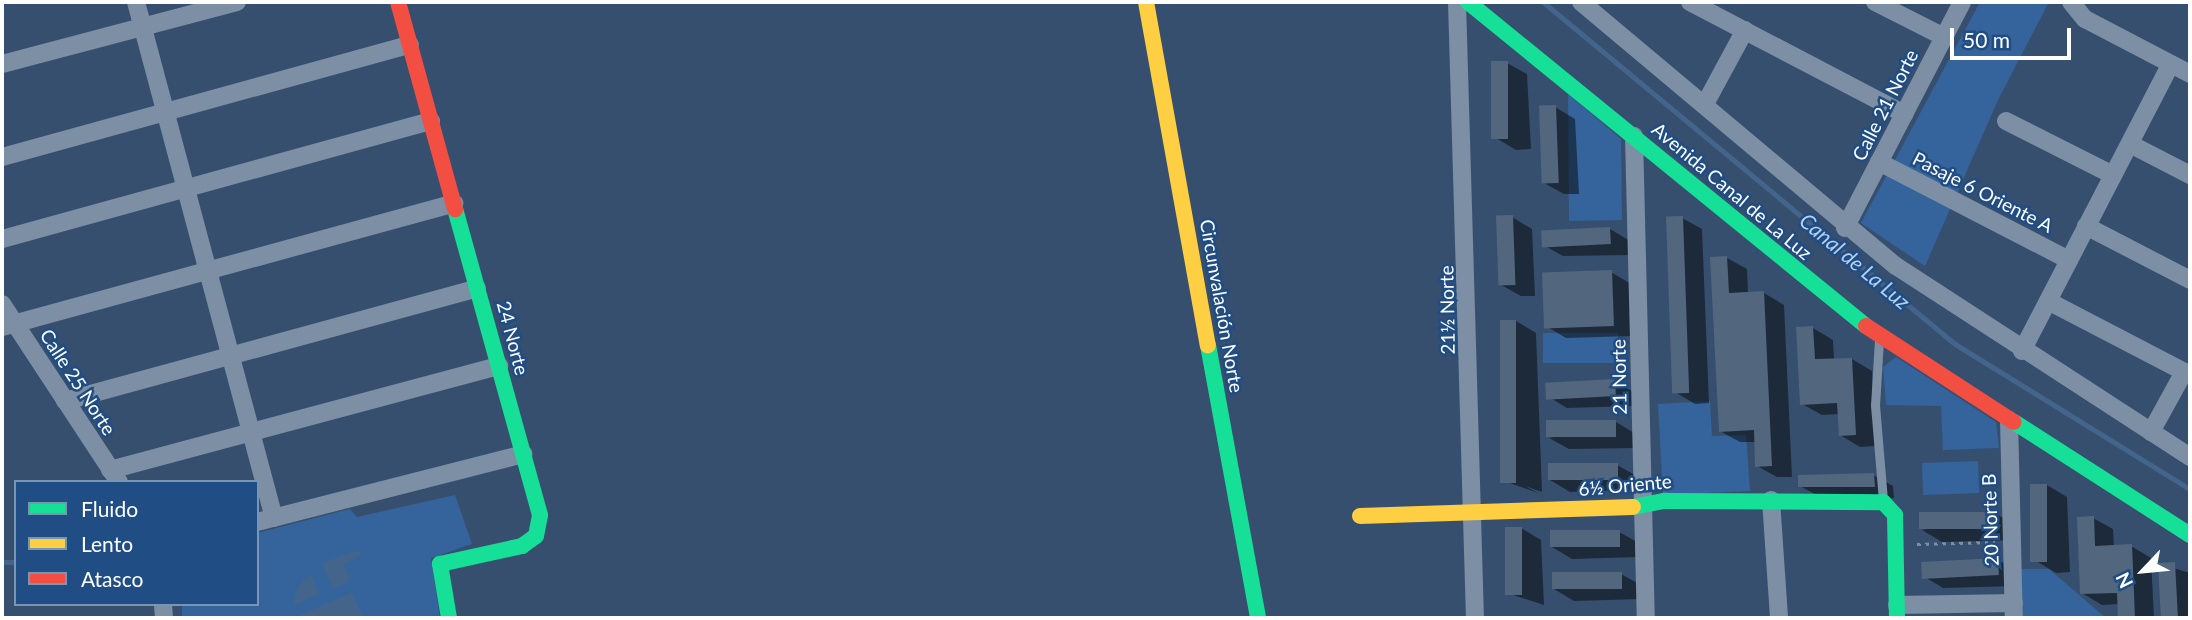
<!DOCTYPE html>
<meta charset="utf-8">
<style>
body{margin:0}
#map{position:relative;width:2192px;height:620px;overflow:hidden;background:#374f6e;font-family:Lato,sans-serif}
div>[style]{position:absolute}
.green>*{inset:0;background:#34649b;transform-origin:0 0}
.water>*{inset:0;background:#43648b}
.shadow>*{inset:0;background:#0007}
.stream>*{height:5px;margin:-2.5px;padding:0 2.5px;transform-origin:2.5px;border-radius:2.5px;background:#43648b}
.building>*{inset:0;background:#52667e;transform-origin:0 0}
.path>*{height:2.5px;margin-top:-1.25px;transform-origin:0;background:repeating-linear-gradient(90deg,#7d8fa4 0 3.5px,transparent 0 8.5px)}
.lane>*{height:9px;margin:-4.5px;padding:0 4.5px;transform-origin:4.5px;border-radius:4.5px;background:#7d8fa4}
.street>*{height:18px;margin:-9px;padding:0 9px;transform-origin:9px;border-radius:9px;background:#7d8fa4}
.fast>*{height:16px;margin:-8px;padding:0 8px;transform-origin:8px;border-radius:8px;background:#16e098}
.slow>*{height:16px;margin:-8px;padding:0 8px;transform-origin:8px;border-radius:8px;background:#ffcf43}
.jam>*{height:16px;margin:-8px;padding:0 8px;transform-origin:8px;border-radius:8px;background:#f24e42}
span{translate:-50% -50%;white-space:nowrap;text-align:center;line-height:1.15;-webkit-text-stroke:5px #204d84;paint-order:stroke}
.street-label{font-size:19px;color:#fff}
.water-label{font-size:21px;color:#b3d0f1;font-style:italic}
.frame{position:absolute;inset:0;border:4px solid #fff;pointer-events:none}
.legend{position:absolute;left:14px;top:480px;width:245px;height:126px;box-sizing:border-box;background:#204d84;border:2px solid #7994b5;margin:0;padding:9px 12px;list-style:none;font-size:21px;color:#fff}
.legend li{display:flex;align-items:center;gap:14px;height:35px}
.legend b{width:35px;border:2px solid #7994b5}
.north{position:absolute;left:2108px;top:536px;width:70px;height:70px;-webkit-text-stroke:5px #204d84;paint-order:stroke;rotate:244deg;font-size:19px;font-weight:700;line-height:28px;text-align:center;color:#fff}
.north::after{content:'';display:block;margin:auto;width:24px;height:32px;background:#fff;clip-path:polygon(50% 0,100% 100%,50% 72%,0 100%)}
.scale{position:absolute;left:1950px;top:28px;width:121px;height:32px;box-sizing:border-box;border:4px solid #fff;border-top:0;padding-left:9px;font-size:21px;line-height:24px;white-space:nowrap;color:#fff;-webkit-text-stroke:5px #204d84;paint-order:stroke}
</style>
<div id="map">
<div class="green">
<div style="clip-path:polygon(1980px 2px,2049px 2px,1998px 100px,1925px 266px,1861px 223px)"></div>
<div style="clip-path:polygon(1568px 94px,1621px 139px,1622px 220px,1569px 221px)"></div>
<div style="left:1618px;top:333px;width:30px;height:75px;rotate:90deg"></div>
<div style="clip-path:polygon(1896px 357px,1996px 422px,1999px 448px,1943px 450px,1941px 406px,1886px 405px,1883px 367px)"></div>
<div style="clip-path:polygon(1710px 401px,1712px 436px,1746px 435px,1750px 491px,1663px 495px,1658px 404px)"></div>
<div style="left:1978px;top:461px;width:32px;height:56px;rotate:88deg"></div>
<div style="clip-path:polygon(455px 495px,472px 544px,431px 558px,440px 618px,182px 618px,182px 604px,257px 604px,257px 533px,350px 509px,357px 517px)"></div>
<div style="clip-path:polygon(2020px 569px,2049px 569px,2106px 618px,2022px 618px)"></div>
</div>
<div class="water">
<div style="clip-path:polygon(358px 550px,361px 555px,344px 564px,350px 581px,333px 589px,322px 563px)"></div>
<div style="clip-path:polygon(311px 573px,319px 594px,293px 606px,297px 588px)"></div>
<div style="clip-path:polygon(352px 592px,363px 617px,299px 618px,298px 616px)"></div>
</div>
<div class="shadow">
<div style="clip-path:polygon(1507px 63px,1527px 74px,1531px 149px,1516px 150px,1496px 138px)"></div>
<div style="clip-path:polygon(1555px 107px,1575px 119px,1579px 194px,1564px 194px,1544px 183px)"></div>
<div style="clip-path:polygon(1512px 217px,1532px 229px,1535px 296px,1521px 296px,1501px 285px)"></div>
<div style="clip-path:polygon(1682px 218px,1702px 229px,1709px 403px,1695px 404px,1675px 392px)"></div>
<div style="clip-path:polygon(1610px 229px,1630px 241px,1630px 255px,1563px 256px,1543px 245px)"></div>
<div style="clip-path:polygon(1727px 258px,1747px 269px,1748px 294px,1764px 293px,1784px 305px,1792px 477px,1777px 477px,1757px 466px,1756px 442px,1740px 442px,1720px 431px)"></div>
<div style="clip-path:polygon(1611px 272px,1631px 284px,1633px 336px,1566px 338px,1546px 326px)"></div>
<div style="clip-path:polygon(1516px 321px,1536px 333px,1542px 492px,1525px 486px,1538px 493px,1507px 482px)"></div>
<div style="clip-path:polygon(1813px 328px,1833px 340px,1834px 360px,1852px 359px,1872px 371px,1875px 446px,1860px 447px,1840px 435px,1839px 414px,1822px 415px,1802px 404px)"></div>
<div style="clip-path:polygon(1615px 381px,1635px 393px,1635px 406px,1567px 408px,1547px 396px)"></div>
<div style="clip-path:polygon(1616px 422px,1636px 434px,1636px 448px,1569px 449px,1549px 438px)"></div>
<div style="clip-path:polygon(1617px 465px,1637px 476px,1638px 490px,1570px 492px,1550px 480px)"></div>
<div style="clip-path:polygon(1873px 475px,1893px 486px,1894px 498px,1820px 497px,1800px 486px)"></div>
<div style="clip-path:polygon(2047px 485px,2067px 497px,2070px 572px,2056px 573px,2036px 561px)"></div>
<div style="clip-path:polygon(1996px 514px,2016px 525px,2017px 540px,1942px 542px,1922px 530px)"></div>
<div style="clip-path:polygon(2093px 518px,2113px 529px,2114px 547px,2131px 546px,2151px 558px,2154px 618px,2120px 618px,2119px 604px,2102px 605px,2082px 593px)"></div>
<div style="clip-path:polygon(1521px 528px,1541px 540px,1544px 605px,1510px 594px)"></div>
<div style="clip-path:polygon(1619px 532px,1639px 543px,1639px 557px,1572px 559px,1552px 547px)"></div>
<div style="clip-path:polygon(1998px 560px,2018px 571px,2018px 586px,1943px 588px,1923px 576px)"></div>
<div style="clip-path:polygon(2160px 564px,2190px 573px,2190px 618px,2163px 618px)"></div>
<div style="clip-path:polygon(1621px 574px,1641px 585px,1642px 599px,1574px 601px,1554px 589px)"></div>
</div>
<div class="stream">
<div style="left:1543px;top:2px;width:535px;rotate:39.7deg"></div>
<div style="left:1955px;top:344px;width:276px;rotate:31.7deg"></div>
<div style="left:2px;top:562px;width:14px"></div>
</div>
<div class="building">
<div style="left:1491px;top:61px;width:17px;height:78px"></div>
<div style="left:1556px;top:105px;width:78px;height:17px;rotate:88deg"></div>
<div style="left:1513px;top:215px;width:70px;height:17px;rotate:88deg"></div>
<div style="left:1683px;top:216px;width:177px;height:17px;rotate:88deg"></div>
<div style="left:1610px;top:227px;width:17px;height:69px;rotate:87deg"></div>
<div style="clip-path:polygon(1727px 256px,1729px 293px,1764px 291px,1772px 466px,1755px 467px,1754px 430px,1719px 432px,1710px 257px)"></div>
<div style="left:1612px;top:270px;width:56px;height:70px;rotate:88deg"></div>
<div style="left:1500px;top:320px;width:16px;height:163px"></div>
<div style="clip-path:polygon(1813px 326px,1815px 359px,1852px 358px,1856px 435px,1839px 436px,1837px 403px,1800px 405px,1796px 327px)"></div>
<div style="left:1615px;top:379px;width:17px;height:70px;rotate:87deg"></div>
<div style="left:1616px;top:420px;width:17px;height:70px;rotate:90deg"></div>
<div style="left:1618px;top:463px;width:17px;height:70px;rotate:90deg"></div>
<div style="clip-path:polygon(1874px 473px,1875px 487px,1798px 487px,1798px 475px)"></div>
<div style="left:2030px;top:484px;width:17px;height:78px"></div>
<div style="left:1997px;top:512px;width:17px;height:78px;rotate:90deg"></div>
<div style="clip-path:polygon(2094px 516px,2095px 546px,2132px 544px,2135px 618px,2118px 618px,2117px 593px,2080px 594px,2077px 517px)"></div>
<div style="left:1505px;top:527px;width:17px;height:68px"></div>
<div style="left:1620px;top:530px;width:17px;height:70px;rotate:90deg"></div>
<div style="left:1998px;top:558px;width:17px;height:77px;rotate:87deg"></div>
<div style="left:2175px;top:562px;width:56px;height:17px;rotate:87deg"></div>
<div style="left:1622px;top:572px;width:17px;height:70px;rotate:90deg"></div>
</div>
<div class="path">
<div style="left:1917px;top:544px;width:78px;rotate:-1.5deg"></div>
</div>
<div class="lane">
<div style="left:1879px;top:340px;width:65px;rotate:93.5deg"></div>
<div style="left:1875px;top:405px;width:95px;rotate:85.2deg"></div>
</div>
<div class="street">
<div style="left:136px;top:2px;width:534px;rotate:75.03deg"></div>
<div style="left:1457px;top:2px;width:616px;rotate:88.33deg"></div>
<div style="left:1581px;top:2px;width:411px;rotate:40deg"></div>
<div style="left:1896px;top:266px;width:351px;rotate:33deg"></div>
<div style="left:1690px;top:2px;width:242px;rotate:27.6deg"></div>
<div style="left:1875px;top:2px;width:77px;rotate:26.9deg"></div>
<div style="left:2071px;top:2px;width:22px;rotate:51deg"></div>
<div style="left:2085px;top:19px;width:119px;rotate:27.6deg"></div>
<div style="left:2px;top:64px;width:243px;rotate:-14.8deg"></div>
<div style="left:1705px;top:104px;width:84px;rotate:-61.6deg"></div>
<div style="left:2006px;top:121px;width:120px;rotate:26.8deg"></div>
<div style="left:1634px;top:136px;width:482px;rotate:88.6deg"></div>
<div style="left:2130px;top:144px;width:68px;rotate:27.3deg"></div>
<div style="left:2px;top:157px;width:423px;rotate:-15.4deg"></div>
<div style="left:1879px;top:162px;width:214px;rotate:27.3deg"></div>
<div style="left:2086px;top:226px;width:117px;rotate:27.4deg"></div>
<div style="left:1845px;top:228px;width:254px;rotate:-62.6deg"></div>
<div style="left:2px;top:239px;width:445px;rotate:-15.4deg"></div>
<div style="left:2048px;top:301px;width:160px;rotate:27.5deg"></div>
<div style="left:2px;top:304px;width:213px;rotate:56.7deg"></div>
<div style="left:2px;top:327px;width:469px;rotate:-15.3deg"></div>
<div style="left:2022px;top:351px;width:323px;rotate:-62.6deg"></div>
<div style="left:65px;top:401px;width:427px;rotate:-15.3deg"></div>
<div style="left:2009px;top:420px;width:198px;rotate:88.6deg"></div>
<div style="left:2151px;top:432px;width:68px;rotate:-61.2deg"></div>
<div style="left:110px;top:470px;width:403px;rotate:-15deg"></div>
<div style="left:1771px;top:500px;width:118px;rotate:86.1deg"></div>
<div style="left:257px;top:522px;width:275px;rotate:-14.3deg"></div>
<div style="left:163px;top:604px;width:14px;rotate:86deg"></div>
<div style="left:1897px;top:605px;width:117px;rotate:-1deg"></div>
</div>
<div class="fast">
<div style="left:1468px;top:2px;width:513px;rotate:39.15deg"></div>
<div style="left:1208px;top:345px;width:278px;rotate:79.6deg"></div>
<div style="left:2014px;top:422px;width:209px;rotate:32.7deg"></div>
<div style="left:1633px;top:507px;width:33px;rotate:-11deg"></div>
<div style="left:1665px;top:501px;width:218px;rotate:0.3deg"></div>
<div style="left:1883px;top:502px;width:18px;rotate:47deg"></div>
<div style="left:1895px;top:515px;width:103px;rotate:88.9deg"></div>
<div style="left:449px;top:618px;width:55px;rotate:-99.5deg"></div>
<div style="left:440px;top:564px;width:84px;rotate:-12.4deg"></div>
<div style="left:522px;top:546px;width:17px;rotate:-36deg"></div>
<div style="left:536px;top:536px;width:21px;rotate:-79deg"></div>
<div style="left:540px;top:515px;width:318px;rotate:-105.5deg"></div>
</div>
<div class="slow">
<div style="left:1146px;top:2px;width:349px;rotate:79.8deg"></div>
<div style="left:1360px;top:516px;width:273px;rotate:-1.9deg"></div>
</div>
<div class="jam">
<div style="left:398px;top:2px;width:215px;rotate:74.6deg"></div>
<div style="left:1866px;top:326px;width:176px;rotate:33deg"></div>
</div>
<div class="street-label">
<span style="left:1885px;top:105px;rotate:-63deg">Calle 21 Norte</span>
<span style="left:1732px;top:191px;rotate:40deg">Avenida Canal de La Luz</span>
<span style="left:1983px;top:192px;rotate:27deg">Pasaje 6 Oriente A</span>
<span style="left:1222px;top:306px;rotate:80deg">Circunvalación Norte</span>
<span style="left:1447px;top:310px;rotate:-91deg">21½ Norte</span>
<span style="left:513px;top:338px;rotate:75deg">24 Norte</span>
<span style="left:1619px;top:377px;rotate:-91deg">21 Norte</span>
<span style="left:78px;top:382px;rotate:57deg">Calle 25 Norte</span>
<span style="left:1625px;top:485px;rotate:-5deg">6½ Oriente</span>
<span style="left:1990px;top:520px;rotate:-92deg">20 Norte B</span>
</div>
<div class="water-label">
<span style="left:1855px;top:261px;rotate:40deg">Canal de La Luz</span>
</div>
<div class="frame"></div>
<ul class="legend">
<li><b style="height:9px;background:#16e098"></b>Fluido</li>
<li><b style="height:9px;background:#ffcf43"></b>Lento</li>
<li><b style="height:9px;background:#f24e42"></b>Atasco</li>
</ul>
<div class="north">N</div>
<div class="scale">50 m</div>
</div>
